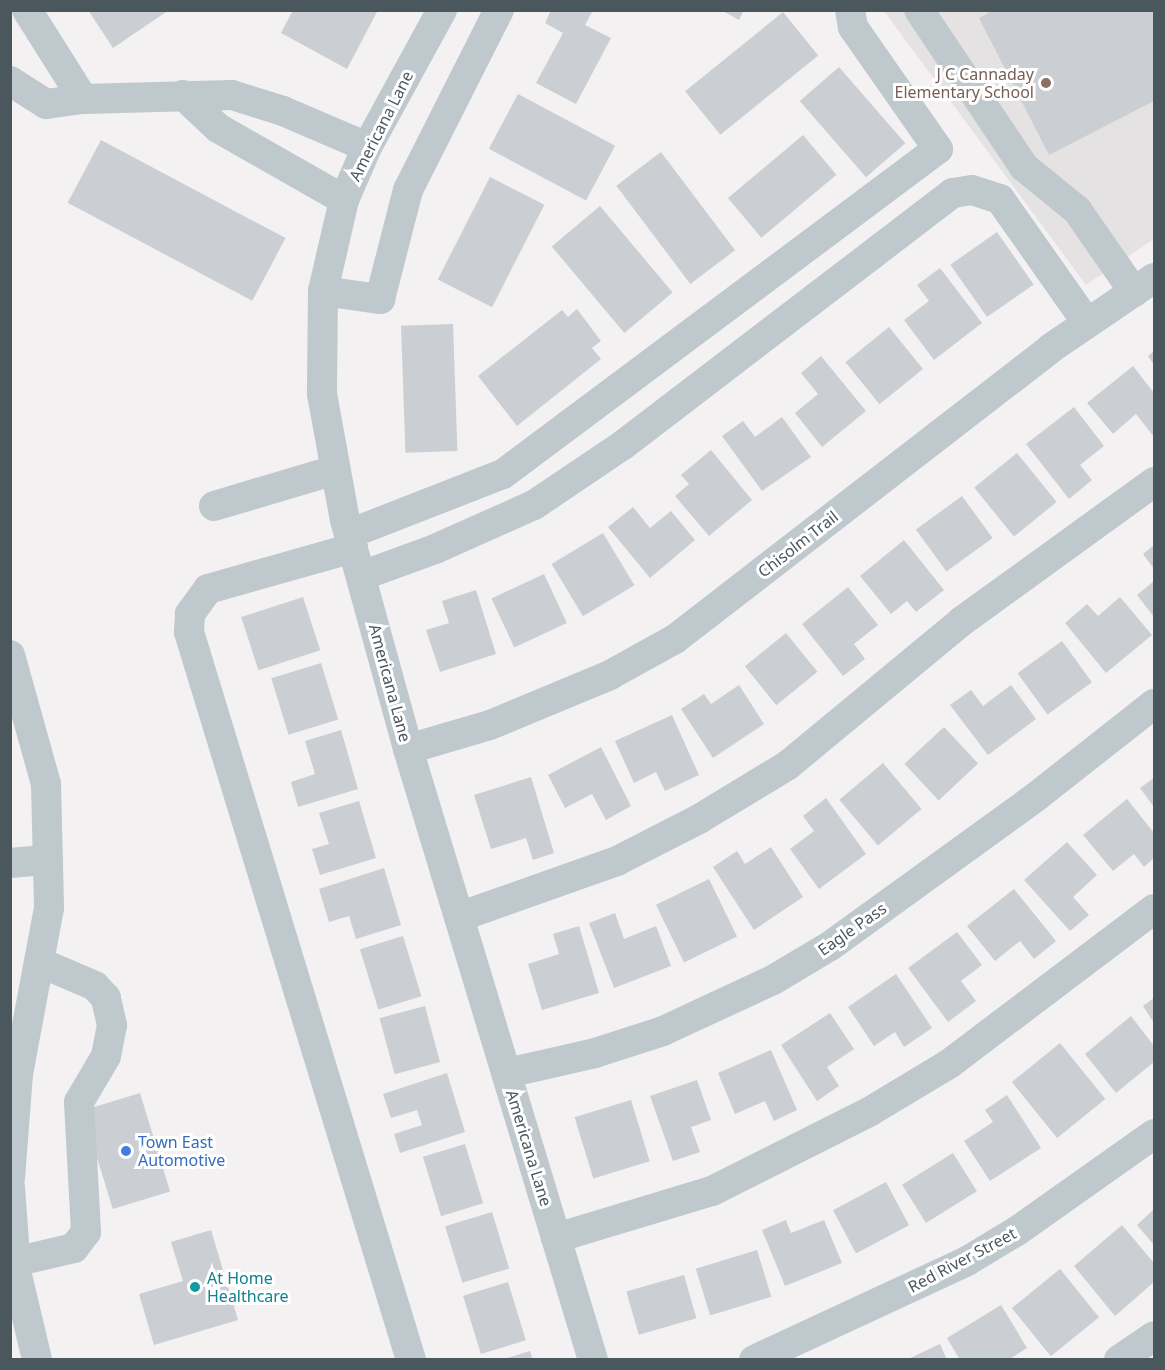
<!DOCTYPE html>
<style>
body{margin:0}
#map{position:relative;width:1165px;height:1370px;overflow:hidden;background:#f3f1f2;font-family:"Noto Sans",sans-serif}
div>[style]{position:absolute}
.education>*{inset:0;background:#e4e2e3}
.building>*{inset:0;background:#cbcfd3;transform-origin:0 0}
.minor>*{height:30px;margin:-15px;padding:0 15px;transform-origin:15px;border-radius:15px;background:#bec8cd}
.dots>*{width:16px;height:16px;translate:-50% -50%;box-sizing:border-box;border:3px solid #fff;border-radius:50%}
span{translate:-50% -50%;white-space:nowrap;text-align:center;line-height:1.15;-webkit-text-stroke:6px #fff;paint-order:stroke}
.education-label{font-size:16px;color:#785e54}
.right{translate:-100% -50%;text-align:right}
.street-label{font-size:16px;color:#4a585e}
.shop-label{font-size:16px;color:#366cbe}
.left{translate:0 -50%;text-align:left}
.culture-label{font-size:16px;color:#0d838f}
.frame{position:absolute;inset:0;border:12px solid #4a585e;pointer-events:none}
</style>
<div id="map">
<div class="education">
<div style="clip-path:polygon(884px 11px,1154px 11px,1154px 239px,1086px 285px)"></div>
</div>
<div class="building">
<div style="clip-path:polygon(88px 10px,169px 10px,113px 48px)"></div>
<div style="clip-path:polygon(293px 10px,378px 10px,347px 69px,281px 33px)"></div>
<div style="clip-path:polygon(551px 10px,593px 10px,585px 25px,611px 38px,576px 104px,536px 83px,563px 33px,545px 23px)"></div>
<div style="clip-path:polygon(721px 10px,744px 10px,739px 20px)"></div>
<div style="clip-path:polygon(993px 10px,1154px 10px,1154px 101px,1049px 155px,979px 18px)"></div>
<div style="left:783px;top:12px;width:56px;height:126px;rotate:51deg"></div>
<div style="left:839px;top:67px;width:101px;height:52px;rotate:49deg"></div>
<div style="left:518px;top:94px;width:110px;height:62px;rotate:28deg"></div>
<div style="left:803px;top:135px;width:52px;height:98px;rotate:50deg"></div>
<div style="left:101px;top:140px;width:209px;height:71px;rotate:28deg"></div>
<div style="left:661px;top:152px;width:123px;height:56px;rotate:53deg"></div>
<div style="left:490px;top:177px;width:61px;height:115px;rotate:27deg"></div>
<div style="left:600px;top:206px;width:113px;height:63px;rotate:50deg"></div>
<div style="left:997px;top:232px;width:64px;height:57px;rotate:55deg"></div>
<div style="clip-path:polygon(940px 268px,982px 323px,934px 360px,904px 320px,929px 301px,917px 285px)"></div>
<div style="clip-path:polygon(577px 309px,601px 341px,592px 348px,601px 359px,517px 426px,478px 376px,562px 310px,568px 317px)"></div>
<div style="left:453px;top:324px;width:127px;height:52px;rotate:88deg"></div>
<div style="left:889px;top:327px;width:54px;height:56px;rotate:51deg"></div>
<div style="clip-path:polygon(1154px 351px,1154px 365px,1148px 356px)"></div>
<div style="clip-path:polygon(821px 356px,866px 411px,822px 447px,795px 413px,818px 394px,801px 373px)"></div>
<div style="clip-path:polygon(1133px 366px,1154px 393px,1154px 437px,1136px 414px,1113px 434px,1087px 403px)"></div>
<div style="clip-path:polygon(1074px 407px,1104px 446px,1080px 465px,1092px 480px,1069px 499px,1026px 444px)"></div>
<div style="clip-path:polygon(782px 417px,811px 457px,762px 491px,722px 436px,743px 421px,755px 437px)"></div>
<div style="clip-path:polygon(711px 450px,752px 500px,709px 536px,675px 496px,689px 484px,681px 475px)"></div>
<div style="left:1017px;top:453px;width:63px;height:55px;rotate:51deg"></div>
<div style="left:962px;top:496px;width:52px;height:57px;rotate:54deg"></div>
<div style="clip-path:polygon(633px 507px,650px 528px,671px 511px,695px 540px,650px 578px,608px 527px)"></div>
<div style="left:603px;top:533px;width:61px;height:60px;rotate:59deg"></div>
<div style="clip-path:polygon(904px 540px,944px 590px,916px 612px,907px 601px,891px 614px,860px 576px)"></div>
<div style="clip-path:polygon(1154px 545px,1154px 569px,1143px 554px)"></div>
<div style="left:544px;top:574px;width:54px;height:58px;rotate:65deg"></div>
<div style="clip-path:polygon(1154px 581px,1154px 617px,1137px 595px)"></div>
<div style="clip-path:polygon(848px 587px,878px 625px,854px 644px,865px 659px,843px 676px,802px 624px)"></div>
<div style="clip-path:polygon(476px 590px,496px 654px,440px 672px,426px 630px,449px 623px,442px 601px)"></div>
<div style="left:303px;top:597px;width:56px;height:65px;rotate:72deg"></div>
<div style="clip-path:polygon(1120px 597px,1152px 635px,1106px 673px,1065px 623px,1087px 604px,1098px 616px)"></div>
<div style="left:786px;top:633px;width:50px;height:53px;rotate:51deg"></div>
<div style="left:1062px;top:641px;width:51px;height:55px;rotate:54deg"></div>
<div style="left:321px;top:663px;width:59px;height:52px;rotate:73deg"></div>
<div style="clip-path:polygon(739px 685px,764px 724px,713px 758px,681px 709px,704px 694px,711px 704px)"></div>
<div style="clip-path:polygon(1011px 685px,1036px 719px,988px 755px,950px 705px,971px 690px,983px 706px)"></div>
<div style="clip-path:polygon(672px 715px,699px 775px,665px 791px,656px 772px,634px 783px,615px 741px)"></div>
<div style="left:944px;top:727px;width:50px;height:54px;rotate:47deg"></div>
<div style="clip-path:polygon(341px 730px,358px 789px,298px 807px,291px 782px,315px 774px,305px 741px)"></div>
<div style="clip-path:polygon(601px 747px,631px 806px,606px 820px,592px 794px,565px 808px,548px 775px)"></div>
<div style="left:883px;top:763px;width:60px;height:57px;rotate:50deg"></div>
<div style="clip-path:polygon(531px 777px,554px 853px,533px 860px,526px 838px,491px 849px,474px 795px)"></div>
<div style="clip-path:polygon(1154px 778px,1154px 807px,1140px 788px)"></div>
<div style="clip-path:polygon(826px 798px,866px 854px,819px 889px,790px 849px,814px 831px,803px 816px)"></div>
<div style="clip-path:polygon(1127px 799px,1154px 833px,1154px 858px,1144px 867px,1134px 854px,1113px 871px,1083px 835px)"></div>
<div style="clip-path:polygon(359px 801px,376px 858px,320px 875px,312px 849px,329px 844px,319px 813px)"></div>
<div style="clip-path:polygon(1067px 842px,1097px 875px,1073px 897px,1089px 915px,1070px 931px,1024px 880px)"></div>
<div style="clip-path:polygon(771px 847px,803px 897px,754px 930px,713px 867px,737px 851px,745px 864px)"></div>
<div style="clip-path:polygon(384px 868px,401px 925px,356px 939px,349px 916px,329px 922px,319px 889px)"></div>
<div style="left:709px;top:879px;width:64px;height:59px;rotate:64deg"></div>
<div style="clip-path:polygon(1014px 889px,1056px 941px,1034px 959px,1020px 941px,995px 961px,967px 926px)"></div>
<div style="clip-path:polygon(615px 913px,624px 939px,656px 926px,671px 966px,614px 988px,589px 923px)"></div>
<div style="clip-path:polygon(579px 926px,599px 993px,542px 1010px,528px 964px,559px 954px,553px 934px)"></div>
<div style="clip-path:polygon(957px 932px,982px 965px,961px 981px,976px 1001px,948px 1022px,908px 968px)"></div>
<div style="left:403px;top:936px;width:63px;height:45px;rotate:73deg"></div>
<div style="clip-path:polygon(896px 974px,932px 1028px,904px 1047px,895px 1032px,874px 1046px,848px 1007px)"></div>
<div style="clip-path:polygon(1154px 998px,1154px 1023px,1143px 1006px)"></div>
<div style="left:425px;top:1006px;width:58px;height:47px;rotate:75deg"></div>
<div style="clip-path:polygon(830px 1013px,854px 1049px,827px 1067px,839px 1086px,817px 1101px,781px 1045px)"></div>
<div style="clip-path:polygon(1131px 1016px,1154px 1046px,1154px 1062px,1116px 1093px,1085px 1054px)"></div>
<div style="left:1060px;top:1043px;width:72px;height:62px;rotate:51deg"></div>
<div style="clip-path:polygon(771px 1050px,797px 1110px,774px 1121px,765px 1101px,735px 1114px,718px 1073px)"></div>
<div style="clip-path:polygon(447px 1073px,465px 1132px,400px 1153px,394px 1134px,422px 1125px,417px 1110px,391px 1118px,383px 1094px)"></div>
<div style="clip-path:polygon(697px 1080px,711px 1120px,691px 1127px,700px 1152px,673px 1161px,650px 1096px)"></div>
<div style="left:140px;top:1093px;width:103px;height:60px;rotate:73deg"></div>
<div style="clip-path:polygon(1007px 1095px,1041px 1148px,990px 1181px,964px 1141px,993px 1122px,985px 1110px)"></div>
<div style="left:631px;top:1100px;width:64px;height:59px;rotate:73deg"></div>
<div style="left:465px;top:1144px;width:62px;height:44px;rotate:73deg"></div>
<div style="left:953px;top:1153px;width:45px;height:60px;rotate:58deg"></div>
<div style="left:886px;top:1182px;width:49px;height:60px;rotate:62deg"></div>
<div style="clip-path:polygon(1154px 1209px,1154px 1245px,1137px 1225px)"></div>
<div style="left:492px;top:1212px;width:59px;height:49px;rotate:73deg"></div>
<div style="clip-path:polygon(786px 1220px,791px 1233px,824px 1220px,842px 1263px,785px 1286px,762px 1230px)"></div>
<div style="clip-path:polygon(1122px 1225px,1154px 1263px,1154px 1282px,1115px 1316px,1074px 1266px)"></div>
<div style="clip-path:polygon(211px 1230px,238px 1320px,154px 1345px,139px 1294px,183px 1281px,171px 1242px)"></div>
<div style="left:757px;top:1250px;width:49px;height:64px;rotate:73deg"></div>
<div style="left:1060px;top:1269px;width:62px;height:62px;rotate:51deg"></div>
<div style="left:684px;top:1275px;width:45px;height:60px;rotate:74deg"></div>
<div style="left:508px;top:1282px;width:61px;height:47px;rotate:73deg"></div>
<div style="clip-path:polygon(1001px 1305px,1027px 1348px,1008px 1360px,960px 1360px,947px 1338px)"></div>
<div style="clip-path:polygon(940px 1344px,947px 1360px,906px 1360px)"></div>
<div style="clip-path:polygon(530px 1351px,533px 1360px,504px 1360px,504px 1359px)"></div>
</div>
<div class="minor">
<div style="left:27px;top:10px;width:105px;rotate:57.8deg"></div>
<div style="left:442px;top:10px;width:156px;rotate:118.7deg"></div>
<div style="left:367px;top:147px;width:58px;rotate:113.5deg"></div>
<div style="left:344px;top:200px;width:93px;rotate:103deg"></div>
<div style="left:323px;top:291px;width:103px;rotate:90.6deg"></div>
<div style="left:322px;top:394px;width:128px;rotate:79.7deg"></div>
<div style="left:345px;top:520px;width:238px;rotate:74.6deg"></div>
<div style="left:408px;top:749px;width:638px;rotate:73.15deg"></div>
<div style="left:919px;top:10px;width:189px;rotate:56.2deg"></div>
<div style="left:1024px;top:167px;width:68px;rotate:39.1deg"></div>
<div style="left:1077px;top:210px;width:100px;rotate:55.2deg"></div>
<div style="left:10px;top:81px;width:43px;rotate:32.6deg"></div>
<div style="left:46px;top:104px;width:37px;rotate:-8deg"></div>
<div style="left:83px;top:99px;width:149px;rotate:-1.5deg"></div>
<div style="left:232px;top:95px;width:53px;rotate:17.4deg"></div>
<div style="left:283px;top:111px;width:91px;rotate:23.2deg"></div>
<div style="left:183px;top:95px;width:48px;rotate:43.3deg"></div>
<div style="left:218px;top:128px;width:145px;rotate:29.7deg"></div>
<div style="left:323px;top:291px;width:58px;rotate:8deg"></div>
<div style="left:380px;top:299px;width:113px;rotate:-75.6deg"></div>
<div style="left:408px;top:190px;width:202px;rotate:-63.2deg"></div>
<div style="left:214px;top:506px;width:126px;rotate:-16.6deg"></div>
<div style="left:349px;top:534px;width:165px;rotate:-21.3deg"></div>
<div style="left:503px;top:474px;width:543px;rotate:-36.76deg"></div>
<div style="left:938px;top:149px;width:149px;rotate:-124.9deg"></div>
<div style="left:853px;top:27px;width:17px;rotate:-100deg"></div>
<div style="left:353px;top:548px;width:151px;rotate:164.2deg"></div>
<div style="left:208px;top:589px;width:31px;rotate:126deg"></div>
<div style="left:190px;top:614px;width:18px;rotate:93deg"></div>
<div style="left:189px;top:632px;width:761px;rotate:73.04deg"></div>
<div style="left:361px;top:576px;width:79px;rotate:-20deg"></div>
<div style="left:435px;top:549px;width:108px;rotate:-24deg"></div>
<div style="left:534px;top:505px;width:107px;rotate:-34deg"></div>
<div style="left:623px;top:445px;width:415px;rotate:-37.4deg"></div>
<div style="left:953px;top:193px;width:19px;rotate:-9deg"></div>
<div style="left:972px;top:190px;width:29px;rotate:18deg"></div>
<div style="left:1000px;top:199px;width:151px;rotate:54.9deg"></div>
<div style="left:10px;top:655px;width:134px;rotate:74.4deg"></div>
<div style="left:46px;top:784px;width:124px;rotate:88.6deg"></div>
<div style="left:49px;top:908px;width:169px;rotate:100.6deg"></div>
<div style="left:18px;top:1074px;width:104px;rotate:94.4deg"></div>
<div style="left:408px;top:749px;width:85px;rotate:-16.3deg"></div>
<div style="left:490px;top:725px;width:130px;rotate:-22.6deg"></div>
<div style="left:610px;top:675px;width:74px;rotate:-29deg"></div>
<div style="left:675px;top:639px;width:475px;rotate:-37.7deg"></div>
<div style="left:1051px;top:348px;width:125px;rotate:-34.2deg"></div>
<div style="left:10px;top:863px;width:38px;rotate:-5deg"></div>
<div style="left:459px;top:917px;width:168px;rotate:-19.5deg"></div>
<div style="left:617px;top:861px;width:92px;rotate:-27.1deg"></div>
<div style="left:699px;top:819px;width:104px;rotate:-31.2deg"></div>
<div style="left:788px;top:765px;width:226px;rotate:-39.6deg"></div>
<div style="left:962px;top:621px;width:237px;rotate:-35.9deg"></div>
<div style="left:507px;top:1073px;width:90px;rotate:-12.8deg"></div>
<div style="left:595px;top:1053px;width:71px;rotate:-17.9deg"></div>
<div style="left:663px;top:1031px;width:121px;rotate:-24.9deg"></div>
<div style="left:773px;top:980px;width:66px;rotate:-30.8deg"></div>
<div style="left:830px;top:946px;width:256px;rotate:-35.9deg"></div>
<div style="left:1037px;top:796px;width:149px;rotate:-38.2deg"></div>
<div style="left:10px;top:1187px;width:84px;rotate:85.9deg"></div>
<div style="left:16px;top:1271px;width:91px;rotate:76.7deg"></div>
<div style="left:556px;top:1238px;width:163px;rotate:-16.8deg"></div>
<div style="left:712px;top:1191px;width:176px;rotate:-26.7deg"></div>
<div style="left:869px;top:1112px;width:93px;rotate:-31deg"></div>
<div style="left:949px;top:1064px;width:257px;rotate:-37.1deg"></div>
<div style="left:10px;top:1263px;width:66px;rotate:-13.2deg"></div>
<div style="left:74px;top:1248px;width:20px;rotate:-53deg"></div>
<div style="left:86px;top:1232px;width:130px;rotate:-93.1deg"></div>
<div style="left:79px;top:1102px;width:53px;rotate:-59.6deg"></div>
<div style="left:106px;top:1056px;width:32px;rotate:-79deg"></div>
<div style="left:112px;top:1025px;width:28px;rotate:-103deg"></div>
<div style="left:106px;top:998px;width:16px;rotate:-133deg"></div>
<div style="left:95px;top:986px;width:61px;rotate:-156.8deg"></div>
<div style="left:754px;top:1360px;width:235px;rotate:-24.9deg"></div>
<div style="left:967px;top:1261px;width:58px;rotate:-31deg"></div>
<div style="left:1017px;top:1231px;width:168px;rotate:-35.3deg"></div>
<div style="left:1119px;top:1360px;width:42px;rotate:-34.4deg"></div>
</div>
<div class="dots">
<div style="left:1046px;top:83px;background:#8d6e63"></div>
<div style="left:126px;top:1151px;background:#3f7fe0"></div>
<div style="left:195px;top:1287px;background:#0f9aa8"></div>
</div>
<div class="education-label">
<span class="right" style="left:1034px;top:83px">J C Cannaday<br>Elementary School</span>
</div>
<div class="street-label">
<span style="left:381px;top:126px;rotate:-63deg">Americana Lane</span>
<span style="left:798px;top:544px;rotate:-38deg">Chisolm Trail</span>
<span style="left:390px;top:683px;rotate:75deg">Americana Lane</span>
<span style="left:852px;top:929px;rotate:-35deg">Eagle Pass</span>
<span style="left:529px;top:1148px;rotate:73deg">Americana Lane</span>
<span style="left:962px;top:1260px;rotate:-28deg">Red River Street</span>
</div>
<div class="shop-label">
<span class="left" style="left:138px;top:1151px">Town East<br>Automotive</span>
</div>
<div class="culture-label">
<span class="left" style="left:207px;top:1287px">At Home<br>Healthcare</span>
</div>
<div class="frame"></div>
</div>
